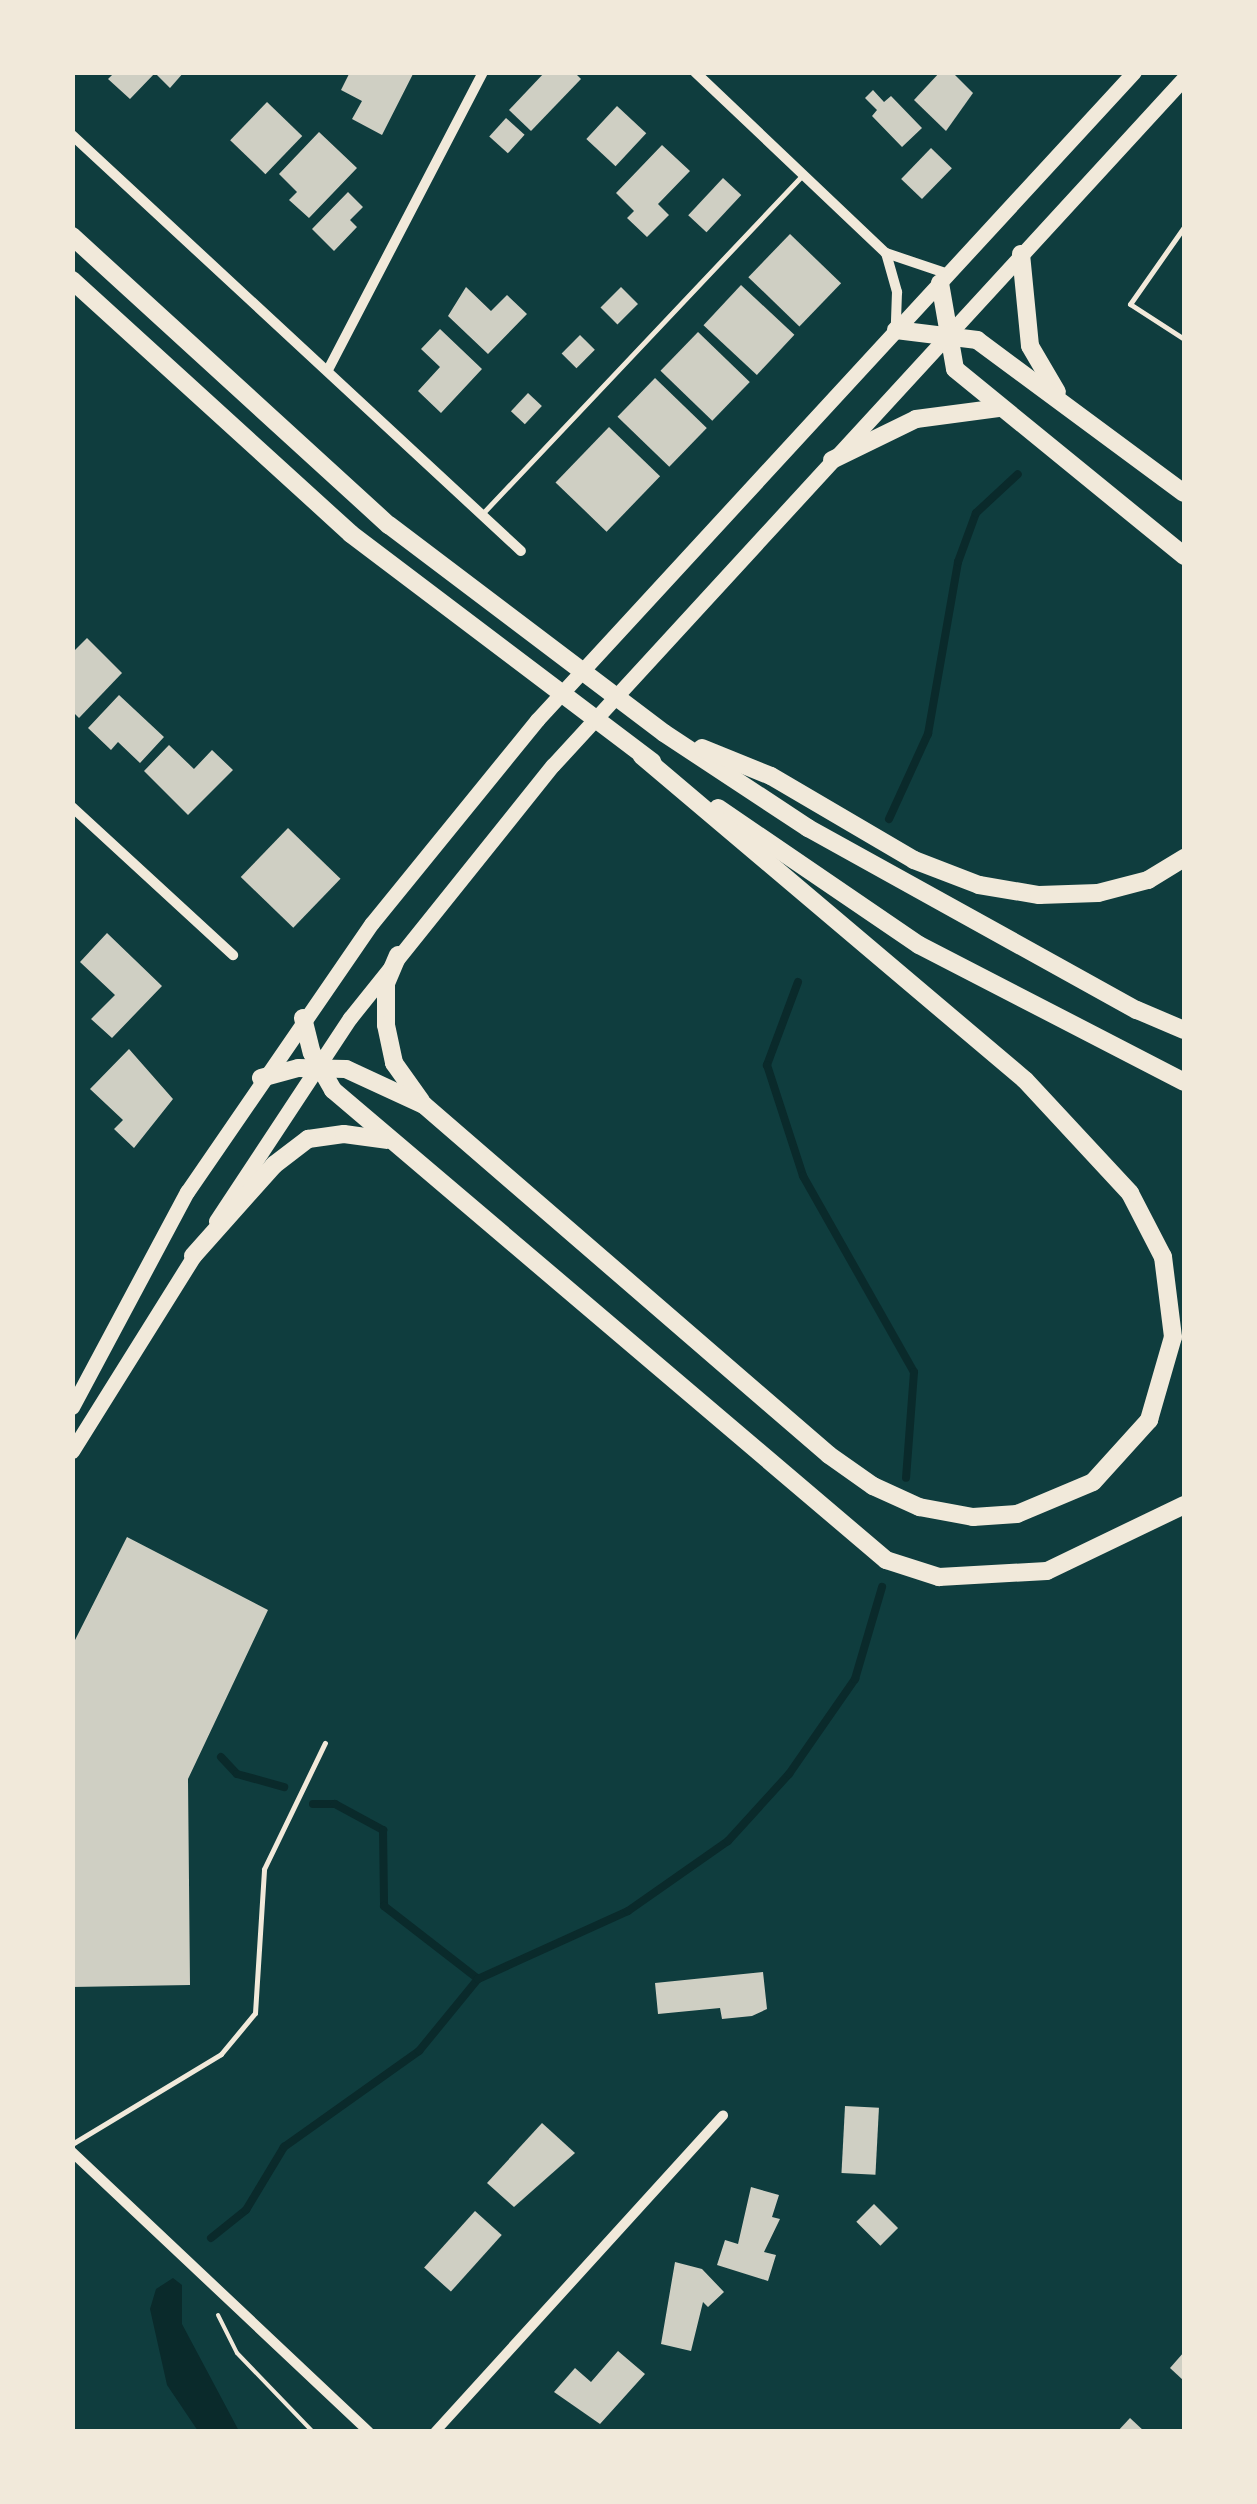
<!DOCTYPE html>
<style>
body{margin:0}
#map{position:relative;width:1257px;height:2504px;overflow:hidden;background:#0f3d3e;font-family:Commissioner,sans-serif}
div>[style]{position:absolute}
.water>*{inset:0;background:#0a2a2b}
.stream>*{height:8px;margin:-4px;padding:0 4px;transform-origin:4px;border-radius:4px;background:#0a2a2b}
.building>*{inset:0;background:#cfcfc3;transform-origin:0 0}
.path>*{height:4px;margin:-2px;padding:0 2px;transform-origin:2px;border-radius:2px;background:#f1e9da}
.service>*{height:5px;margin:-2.5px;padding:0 2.5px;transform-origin:2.5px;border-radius:2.5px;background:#f1e9da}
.minor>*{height:10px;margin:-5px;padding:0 5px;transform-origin:5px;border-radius:5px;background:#f1e9da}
.primary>*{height:15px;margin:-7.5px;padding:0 7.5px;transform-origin:7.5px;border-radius:7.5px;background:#f1e9da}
.motorway>*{height:18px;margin:-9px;padding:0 9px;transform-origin:9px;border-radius:9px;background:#f1e9da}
span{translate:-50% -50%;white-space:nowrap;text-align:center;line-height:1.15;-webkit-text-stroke:10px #f1e9da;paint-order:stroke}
.frame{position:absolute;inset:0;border:75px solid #f1e9da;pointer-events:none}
</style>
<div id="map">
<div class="water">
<div style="clip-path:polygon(173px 2278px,182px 2285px,182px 2324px,239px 2431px,198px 2431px,167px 2385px,150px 2309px,156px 2289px)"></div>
</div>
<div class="stream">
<div style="left:889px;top:819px;width:94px;rotate:-65.4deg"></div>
<div style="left:928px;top:734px;width:175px;rotate:-80.1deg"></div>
<div style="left:958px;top:562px;width:52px;rotate:-69.8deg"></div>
<div style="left:976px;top:513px;width:57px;rotate:-42.9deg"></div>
<div style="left:798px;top:982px;width:89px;rotate:110.5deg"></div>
<div style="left:767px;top:1065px;width:117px;rotate:72deg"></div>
<div style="left:803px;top:1176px;width:225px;rotate:60.5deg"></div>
<div style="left:914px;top:1372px;width:106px;rotate:94.3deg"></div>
<div style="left:221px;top:1757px;width:23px;rotate:47deg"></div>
<div style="left:237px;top:1774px;width:49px;rotate:15.5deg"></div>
<div style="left:313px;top:1804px;width:22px"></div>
<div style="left:335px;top:1804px;width:55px;rotate:28.4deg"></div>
<div style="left:383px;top:1830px;width:76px;rotate:89.2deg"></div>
<div style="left:384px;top:1906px;width:119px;rotate:37.8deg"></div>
<div style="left:211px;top:2238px;width:45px;rotate:-38.7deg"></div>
<div style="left:246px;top:2210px;width:74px;rotate:-58.9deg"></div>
<div style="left:284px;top:2147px;width:166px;rotate:-35.4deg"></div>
<div style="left:419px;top:2051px;width:93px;rotate:-50.7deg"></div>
<div style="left:478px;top:1979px;width:165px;rotate:-24.4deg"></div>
<div style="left:628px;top:1911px;width:122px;rotate:-35deg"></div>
<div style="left:728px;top:1841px;width:91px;rotate:-47.7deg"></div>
<div style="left:789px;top:1774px;width:116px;rotate:-55.2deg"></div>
<div style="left:855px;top:1679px;width:96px;rotate:-73.6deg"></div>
</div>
<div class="building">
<div style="clip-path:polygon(115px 72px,184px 72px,170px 88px,155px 73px,130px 99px,108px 79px)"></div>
<div style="clip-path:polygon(350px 72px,414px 72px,382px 135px,352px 119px,362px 101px,341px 90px)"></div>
<div style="clip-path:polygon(545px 72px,574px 72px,581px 79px,531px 131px,509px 110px)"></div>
<div style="clip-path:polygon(940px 72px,952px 72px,973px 93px,946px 131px,914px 100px)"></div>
<div style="clip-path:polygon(873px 90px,884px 102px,891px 96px,922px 128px,902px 147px,872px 116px,877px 110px,865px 98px)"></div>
<div style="left:267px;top:102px;width:49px;height:53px;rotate:44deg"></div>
<div style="left:617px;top:106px;width:40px;height:45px;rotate:43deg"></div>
<div style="left:506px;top:118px;width:25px;height:25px;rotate:42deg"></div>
<div style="clip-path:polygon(319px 132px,357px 168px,309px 218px,289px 200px,297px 192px,279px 174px)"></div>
<div style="clip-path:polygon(662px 145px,690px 171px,658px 204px,669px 215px,647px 237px,627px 218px,634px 211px,616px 193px)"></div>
<div style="left:931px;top:148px;width:29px;height:43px;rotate:44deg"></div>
<div style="left:723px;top:178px;width:25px;height:51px;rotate:43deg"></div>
<div style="clip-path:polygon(348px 192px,363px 207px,350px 220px,357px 227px,334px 251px,312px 229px)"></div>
<div style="left:790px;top:234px;width:71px;height:60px;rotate:44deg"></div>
<div style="left:741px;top:285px;width:73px;height:55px;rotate:43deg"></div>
<div style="clip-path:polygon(466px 287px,491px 311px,507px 295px,527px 314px,488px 354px,448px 316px)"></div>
<div style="left:621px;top:287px;width:24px;height:29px;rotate:45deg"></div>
<div style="clip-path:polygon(440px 329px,482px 369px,441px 413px,418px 391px,440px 367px,421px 349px)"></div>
<div style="left:698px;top:332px;width:72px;height:54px;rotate:44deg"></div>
<div style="left:580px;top:335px;width:21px;height:26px;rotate:45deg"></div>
<div style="left:655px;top:378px;width:72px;height:54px;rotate:44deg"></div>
<div style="left:528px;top:393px;width:19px;height:25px;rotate:43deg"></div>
<div style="left:609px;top:427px;width:71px;height:77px;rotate:44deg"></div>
<div style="clip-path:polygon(87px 638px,122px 673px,79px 718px,72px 711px,72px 653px)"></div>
<div style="clip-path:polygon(119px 695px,164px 737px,140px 763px,118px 742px,111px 750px,88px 728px)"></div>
<div style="clip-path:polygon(169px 745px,194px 769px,212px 750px,233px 770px,188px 815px,144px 771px)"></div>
<div style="left:288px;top:828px;width:73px;height:68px;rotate:44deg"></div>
<div style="clip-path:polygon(107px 933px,162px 986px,112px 1038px,91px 1019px,115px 995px,80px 962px)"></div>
<div style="clip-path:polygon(129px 1049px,173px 1099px,134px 1148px,114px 1129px,123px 1120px,90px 1089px)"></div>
<div style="clip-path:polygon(127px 1537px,268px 1610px,188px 1779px,190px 1985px,72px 1987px,72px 1646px)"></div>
<div style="clip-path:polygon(763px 1972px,767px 2009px,752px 2016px,722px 2019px,720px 2008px,658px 2014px,655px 1983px)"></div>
<div style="left:845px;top:2106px;width:34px;height:67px;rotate:3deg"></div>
<div style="clip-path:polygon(542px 2123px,575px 2153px,514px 2207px,487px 2183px)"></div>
<div style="clip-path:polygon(751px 2187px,779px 2195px,772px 2217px,780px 2219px,764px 2252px,776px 2255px,768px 2281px,717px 2265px,725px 2240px,738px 2244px)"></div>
<div style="left:874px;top:2204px;width:34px;height:25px;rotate:45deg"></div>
<div style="left:475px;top:2211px;width:36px;height:76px;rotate:42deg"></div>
<div style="clip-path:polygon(675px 2262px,702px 2269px,724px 2292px,708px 2307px,703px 2302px,691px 2351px,661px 2344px)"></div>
<div style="clip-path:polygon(618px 2351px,645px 2374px,600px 2424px,554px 2392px,575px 2368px,591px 2382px)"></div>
<div style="clip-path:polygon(1184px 2352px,1184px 2381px,1170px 2368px)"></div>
<div style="clip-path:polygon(1130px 2418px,1145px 2432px,1117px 2432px)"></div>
</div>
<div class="path">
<div style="left:218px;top:2315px;width:42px;rotate:63.4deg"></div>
<div style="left:237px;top:2353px;width:110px;rotate:46.1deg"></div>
</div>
<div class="service">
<div style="left:1184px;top:227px;width:94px;rotate:125deg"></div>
<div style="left:1130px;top:304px;width:64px;rotate:32.9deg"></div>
<div style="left:482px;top:514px;width:467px;rotate:-46.6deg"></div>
<div style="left:72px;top:2144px;width:174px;rotate:-31.1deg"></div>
<div style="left:221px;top:2054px;width:53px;rotate:-50.3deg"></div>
<div style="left:255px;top:2013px;width:144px;rotate:-86.4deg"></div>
<div style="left:264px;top:1869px;width:140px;rotate:-64.2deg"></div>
</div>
<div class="minor">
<div style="left:695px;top:72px;width:263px;rotate:43.5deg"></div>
<div style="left:886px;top:253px;width:65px;rotate:18.7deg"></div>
<div style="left:72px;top:135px;width:612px;rotate:42.82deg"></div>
<div style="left:886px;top:253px;width:41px;rotate:74.2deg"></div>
<div style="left:897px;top:292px;width:38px;rotate:92deg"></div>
<div style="left:329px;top:368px;width:334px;rotate:-62.5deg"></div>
<div style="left:72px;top:807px;width:219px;rotate:42.6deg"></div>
<div style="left:72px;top:2152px;width:408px;rotate:43.3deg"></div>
<div style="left:435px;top:2432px;width:428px;rotate:-47.7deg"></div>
</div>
<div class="primary">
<div style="left:216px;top:1221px;width:243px;rotate:-56.6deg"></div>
<div style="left:350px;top:1018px;width:324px;rotate:-51.3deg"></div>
<div style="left:553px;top:765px;width:933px;rotate:-47.43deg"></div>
<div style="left:72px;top:1407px;width:244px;rotate:-61.9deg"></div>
<div style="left:187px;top:1192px;width:326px;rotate:-55.5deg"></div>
<div style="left:372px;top:923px;width:262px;rotate:-50.9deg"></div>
<div style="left:537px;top:720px;width:881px;rotate:-47.35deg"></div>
<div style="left:72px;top:1451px;width:238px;rotate:-58deg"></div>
</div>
<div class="motorway">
<div style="left:72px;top:236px;width:429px;rotate:42.4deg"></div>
<div style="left:389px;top:525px;width:345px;rotate:37.1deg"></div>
<div style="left:664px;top:733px;width:173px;rotate:33.4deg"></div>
<div style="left:808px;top:828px;width:376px;rotate:29deg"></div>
<div style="left:1137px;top:1010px;width:51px;rotate:23.1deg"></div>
<div style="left:1021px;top:254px;width:92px;rotate:84.4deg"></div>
<div style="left:1030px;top:346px;width:53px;rotate:59.6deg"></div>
<div style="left:72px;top:280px;width:377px;rotate:42.3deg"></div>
<div style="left:351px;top:534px;width:378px;rotate:37.1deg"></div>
<div style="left:940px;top:283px;width:87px;rotate:80.1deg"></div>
<div style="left:955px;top:369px;width:296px;rotate:39.2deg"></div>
<div style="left:896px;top:330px;width:82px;rotate:7deg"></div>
<div style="left:977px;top:340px;width:257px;rotate:36.5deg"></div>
<div style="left:832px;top:460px;width:93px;rotate:-26deg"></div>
<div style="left:916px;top:419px;width:85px;rotate:-7.5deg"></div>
<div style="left:702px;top:748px;width:74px;rotate:22.1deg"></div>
<div style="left:771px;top:776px;width:166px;rotate:30.4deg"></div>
<div style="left:914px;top:860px;width:70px;rotate:21deg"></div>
<div style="left:979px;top:885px;width:61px;rotate:9.5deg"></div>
<div style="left:1039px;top:895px;width:59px;rotate:-1.9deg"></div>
<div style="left:1098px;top:893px;width:52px;rotate:-14.6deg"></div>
<div style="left:1148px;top:880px;width:42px;rotate:-31.4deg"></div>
<div style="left:718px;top:808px;width:243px;rotate:34.3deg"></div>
<div style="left:919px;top:945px;width:298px;rotate:27.3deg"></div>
<div style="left:398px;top:955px;width:30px;rotate:113deg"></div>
<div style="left:386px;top:983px;width:42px;rotate:90deg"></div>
<div style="left:386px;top:1025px;width:39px;rotate:78deg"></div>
<div style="left:394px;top:1063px;width:47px;rotate:54.6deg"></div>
<div style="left:303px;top:1018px;width:36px;rotate:76deg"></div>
<div style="left:312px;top:1053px;width:43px;rotate:60.4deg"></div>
<div style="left:333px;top:1090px;width:726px;rotate:40.36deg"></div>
<div style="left:886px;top:1560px;width:56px;rotate:17.8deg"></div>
<div style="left:939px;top:1577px;width:108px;rotate:-3.2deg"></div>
<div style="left:1047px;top:1571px;width:152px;rotate:-25.7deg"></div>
<div style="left:261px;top:1078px;width:38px;rotate:-15deg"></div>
<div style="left:298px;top:1068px;width:48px;rotate:1.2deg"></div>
<div style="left:346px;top:1069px;width:86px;rotate:24.8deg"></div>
<div style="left:424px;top:1105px;width:535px;rotate:40.83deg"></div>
<div style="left:829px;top:1455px;width:54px;rotate:35.2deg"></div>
<div style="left:873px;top:1486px;width:51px;rotate:24.5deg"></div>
<div style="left:919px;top:1507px;width:55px;rotate:10.5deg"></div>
<div style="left:973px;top:1517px;width:44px;rotate:-3.9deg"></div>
<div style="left:1017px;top:1514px;width:82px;rotate:-22.8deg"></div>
<div style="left:1093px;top:1482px;width:84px;rotate:-47.9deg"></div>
<div style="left:1149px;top:1420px;width:86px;rotate:-73.9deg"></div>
<div style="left:1173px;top:1337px;width:81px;rotate:-97.1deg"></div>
<div style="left:1163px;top:1257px;width:72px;rotate:-117.3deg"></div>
<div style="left:1130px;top:1193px;width:154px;rotate:-132.9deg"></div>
<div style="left:1025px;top:1080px;width:502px;rotate:-139.77deg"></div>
<div style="left:193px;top:1256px;width:122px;rotate:-48.3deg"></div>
<div style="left:274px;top:1165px;width:43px;rotate:-37.4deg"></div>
<div style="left:308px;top:1139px;width:36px;rotate:-8deg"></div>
<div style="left:344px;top:1134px;width:43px;rotate:7.9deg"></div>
</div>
<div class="frame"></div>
</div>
